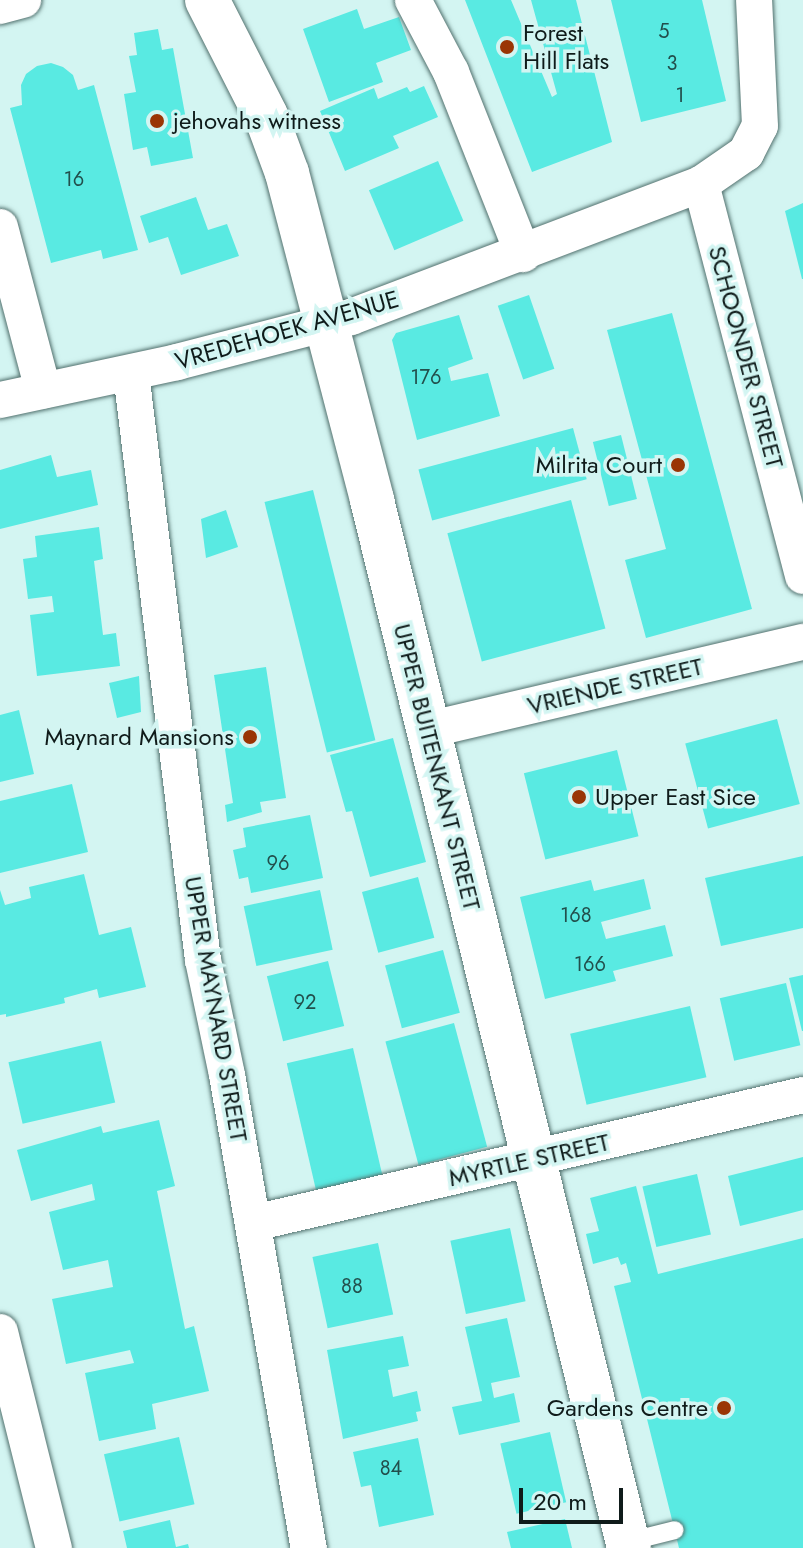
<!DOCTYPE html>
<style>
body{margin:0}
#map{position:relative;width:803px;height:1548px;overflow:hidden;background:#d3f5f2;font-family:Jost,sans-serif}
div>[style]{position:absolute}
.building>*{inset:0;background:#59eae2;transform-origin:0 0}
.roads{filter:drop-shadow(0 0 2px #52716e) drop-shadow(0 0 2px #52716e)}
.lane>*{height:18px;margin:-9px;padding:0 9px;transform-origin:9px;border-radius:9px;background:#fff}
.street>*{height:36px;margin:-18px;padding:0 18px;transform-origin:18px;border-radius:18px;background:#fff}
.secondary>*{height:44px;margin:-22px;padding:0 22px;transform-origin:22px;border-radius:22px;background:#fff}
.dots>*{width:22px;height:22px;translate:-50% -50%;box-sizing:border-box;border:4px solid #d3f5f2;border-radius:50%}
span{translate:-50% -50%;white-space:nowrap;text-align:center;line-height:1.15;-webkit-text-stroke:7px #d3f5f2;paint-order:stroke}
.number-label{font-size:20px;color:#224f4c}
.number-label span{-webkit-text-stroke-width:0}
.poi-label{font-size:24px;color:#0f1b1a}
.left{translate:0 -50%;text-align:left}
.right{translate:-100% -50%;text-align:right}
.street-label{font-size:24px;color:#0f1b1a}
.scale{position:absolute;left:519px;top:1488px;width:104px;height:36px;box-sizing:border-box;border:4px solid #0f1b1a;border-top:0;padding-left:10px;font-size:24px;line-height:28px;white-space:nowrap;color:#0f1b1a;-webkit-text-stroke:6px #d3f5f2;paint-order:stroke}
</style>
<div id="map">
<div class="building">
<div style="clip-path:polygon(465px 0,511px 0,552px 97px,557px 94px,531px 0,576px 0,612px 142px,532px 172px)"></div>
<div style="clip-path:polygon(611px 0,702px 0,726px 101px,641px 122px)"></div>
<div style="clip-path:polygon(357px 9px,364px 29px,399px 17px,411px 50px,376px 63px,383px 82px,329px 102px,303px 29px)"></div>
<div style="clip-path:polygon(158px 29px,162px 50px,173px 48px,193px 158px,151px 166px,147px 147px,133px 150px,124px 94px,136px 92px,129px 56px,137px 55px,134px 33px)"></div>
<div style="clip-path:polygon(51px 63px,63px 67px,73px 75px,78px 90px,94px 85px,138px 250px,103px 259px,101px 250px,51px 263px,10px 108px,22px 105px,21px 85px,26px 74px,37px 66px)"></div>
<div style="clip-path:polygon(424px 86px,438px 117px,393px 136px,399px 148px,345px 171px,320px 111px,374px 88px,378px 99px,407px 87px,410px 92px)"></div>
<div style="left:438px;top:161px;width:65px;height:75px;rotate:67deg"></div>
<div style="clip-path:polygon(196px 197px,208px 230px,227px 224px,239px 256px,181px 275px,168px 237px,149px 243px,140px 216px)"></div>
<div style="clip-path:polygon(803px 203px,803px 279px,802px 279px,785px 211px)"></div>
<div style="left:529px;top:295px;width:78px;height:33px;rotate:71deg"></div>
<div style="clip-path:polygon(672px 313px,752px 609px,646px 638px,625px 560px,666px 549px,607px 330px)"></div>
<div style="clip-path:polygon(459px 315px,473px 359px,448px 368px,451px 381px,488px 373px,500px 416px,417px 440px,392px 340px,396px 333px)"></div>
<div style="left:573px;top:428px;width:53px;height:160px;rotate:75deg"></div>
<div style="left:621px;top:435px;width:66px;height:29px;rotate:76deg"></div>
<div style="clip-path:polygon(51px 455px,57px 477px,91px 470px,98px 505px,0 529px,0 470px)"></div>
<div style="left:313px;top:490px;width:258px;height:50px;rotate:76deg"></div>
<div style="left:571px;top:500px;width:133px;height:128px;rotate:75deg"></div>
<div style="clip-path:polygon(226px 510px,238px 547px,206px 558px,201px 519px)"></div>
<div style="clip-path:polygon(99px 527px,103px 559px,94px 561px,103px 635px,116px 633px,120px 666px,37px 676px,30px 615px,54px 612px,52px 596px,28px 599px,23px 559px,37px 557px,35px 536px)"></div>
<div style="clip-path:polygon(266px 667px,286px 798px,260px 802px,262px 812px,227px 822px,225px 805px,233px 803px,214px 675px)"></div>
<div style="clip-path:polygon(139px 676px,141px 712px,117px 718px,109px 683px)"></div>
<div style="clip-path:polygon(19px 710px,34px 774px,0 782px,0 715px)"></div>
<div style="left:777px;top:719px;width:88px;height:95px;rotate:75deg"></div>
<div style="clip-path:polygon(393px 738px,426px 862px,370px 877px,352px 811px,346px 812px,330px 755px)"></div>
<div style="left:617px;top:750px;width:89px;height:96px;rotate:76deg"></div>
<div style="clip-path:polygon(72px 784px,88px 852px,0 873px,0 801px)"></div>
<div style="clip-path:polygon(310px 815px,323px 878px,251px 893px,248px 877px,239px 879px,233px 850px,246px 847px,243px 828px)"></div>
<div style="clip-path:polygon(803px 856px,803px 928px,721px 946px,705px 878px)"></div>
<div style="clip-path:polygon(84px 874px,99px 935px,131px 927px,146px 987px,99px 998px,97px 989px,64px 998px,65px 1003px,6px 1017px,6px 1014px,0 1015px,0 890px,5px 905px,31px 898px,29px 887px)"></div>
<div style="left:418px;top:877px;width:63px;height:58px;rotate:75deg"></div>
<div style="clip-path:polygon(644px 879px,651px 909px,601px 922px,606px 939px,665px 925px,673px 956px,613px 971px,616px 981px,545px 999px,520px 897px,591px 880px,594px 891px)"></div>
<div style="left:320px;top:890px;width:61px;height:78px;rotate:78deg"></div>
<div style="left:443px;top:950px;width:65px;height:60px;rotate:75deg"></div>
<div style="left:328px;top:961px;width:67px;height:63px;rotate:76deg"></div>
<div style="clip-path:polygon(803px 975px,803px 1031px,802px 1031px,789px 978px)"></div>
<div style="left:786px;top:983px;width:64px;height:68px;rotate:77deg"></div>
<div style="left:690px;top:1006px;width:73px;height:123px;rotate:77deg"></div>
<div style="left:454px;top:1023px;width:128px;height:71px;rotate:75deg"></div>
<div style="left:101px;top:1041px;width:63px;height:95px;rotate:77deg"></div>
<div style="left:353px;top:1048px;width:130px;height:68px;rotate:77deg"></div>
<div style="clip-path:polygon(159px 1120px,175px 1186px,157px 1191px,185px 1329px,194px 1326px,209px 1391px,152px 1404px,156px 1429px,99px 1441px,85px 1373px,134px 1363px,130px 1350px,66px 1364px,52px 1299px,113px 1287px,108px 1260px,63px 1270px,49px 1212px,95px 1200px,92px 1184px,31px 1201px,17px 1150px,101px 1126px,103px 1133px)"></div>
<div style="clip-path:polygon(803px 1157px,803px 1210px,740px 1226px,728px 1176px)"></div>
<div style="left:697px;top:1174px;width:62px;height:56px;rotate:77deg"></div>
<div style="clip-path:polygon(636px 1186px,658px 1274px,803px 1238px,803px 1548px,679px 1548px,614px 1286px,631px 1282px,626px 1263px,621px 1265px,618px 1257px,593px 1264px,586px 1234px,599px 1231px,590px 1198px)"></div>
<div style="left:510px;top:1228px;width:75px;height:61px;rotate:78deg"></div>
<div style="left:378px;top:1243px;width:73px;height:67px;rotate:78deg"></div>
<div style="clip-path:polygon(507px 1318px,520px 1377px,491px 1383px,494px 1398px,514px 1393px,520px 1422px,459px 1435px,452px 1407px,482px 1401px,465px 1327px)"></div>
<div style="clip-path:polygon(403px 1336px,409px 1366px,388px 1370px,393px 1397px,417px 1391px,421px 1411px,416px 1412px,418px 1421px,343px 1439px,327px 1350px)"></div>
<div style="left:550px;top:1432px;width:72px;height:51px;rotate:77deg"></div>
<div style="left:179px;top:1437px;width:69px;height:77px;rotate:77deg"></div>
<div style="clip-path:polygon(418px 1438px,434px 1515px,379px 1527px,371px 1485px,361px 1487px,353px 1452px)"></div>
<div style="clip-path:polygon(565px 1519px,572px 1548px,511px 1548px,507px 1532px)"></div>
<div style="clip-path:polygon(170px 1520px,176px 1547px,188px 1544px,189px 1548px,127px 1548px,123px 1531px)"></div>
</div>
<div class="roads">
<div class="lane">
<div style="left:627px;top:1542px;width:49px;rotate:-14deg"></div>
</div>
<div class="street">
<div style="left:413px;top:0;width:81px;rotate:62.2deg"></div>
<div style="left:451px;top:72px;width:196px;rotate:68.4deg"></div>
<div style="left:0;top:6px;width:24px;rotate:-15deg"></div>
<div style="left:701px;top:184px;width:405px;rotate:75.4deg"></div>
<div style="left:0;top:227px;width:169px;rotate:75.2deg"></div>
<div style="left:131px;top:373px;width:591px;rotate:83.01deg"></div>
<div style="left:203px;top:960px;width:117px;rotate:78.2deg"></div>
<div style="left:227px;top:1075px;width:480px;rotate:80.2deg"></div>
<div style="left:0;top:400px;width:181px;rotate:-12.1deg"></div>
<div style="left:177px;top:362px;width:180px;rotate:-14.5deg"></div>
<div style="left:351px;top:317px;width:374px;rotate:-20.8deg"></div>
<div style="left:701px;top:184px;width:55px;rotate:-34.6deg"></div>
<div style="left:746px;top:153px;width:30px;rotate:-63deg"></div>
<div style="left:760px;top:126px;width:126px;rotate:-92.7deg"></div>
<div style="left:427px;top:730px;width:386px;rotate:-13.2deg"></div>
<div style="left:254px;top:1223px;width:564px;rotate:-13.12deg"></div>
<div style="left:0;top:1332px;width:223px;rotate:76deg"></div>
</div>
<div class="secondary">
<div style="left:207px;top:0;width:130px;rotate:63deg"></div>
<div style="left:266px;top:116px;width:61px;rotate:69.8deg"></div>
<div style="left:287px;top:173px;width:338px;rotate:75.4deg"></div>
<div style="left:372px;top:500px;width:1079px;rotate:76.22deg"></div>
</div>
</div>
<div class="dots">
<div style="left:507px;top:47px;background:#9a3505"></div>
<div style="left:157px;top:121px;background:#9a3505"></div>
<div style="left:678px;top:465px;background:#9a3505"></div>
<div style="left:250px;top:737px;background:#9a3505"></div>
<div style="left:579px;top:797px;background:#9a3505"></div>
<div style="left:724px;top:1408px;background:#9a3505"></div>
</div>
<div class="number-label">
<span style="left:664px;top:31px">5</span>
<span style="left:672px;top:63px">3</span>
<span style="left:680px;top:95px">1</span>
<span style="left:74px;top:179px">16</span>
<span style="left:426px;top:377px">176</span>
<span style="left:278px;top:863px">96</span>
<span style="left:576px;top:915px">168</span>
<span style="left:590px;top:964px">166</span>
<span style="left:305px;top:1002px">92</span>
<span style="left:352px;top:1286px">88</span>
<span style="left:391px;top:1468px">84</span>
</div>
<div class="poi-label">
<span class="left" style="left:523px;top:47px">Forest<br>Hill Flats</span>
<span class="left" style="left:173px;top:121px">jehovahs witness</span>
<span class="right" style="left:662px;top:465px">Milrita Court</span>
<span class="right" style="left:234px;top:737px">Maynard Mansions</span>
<span class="left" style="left:595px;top:797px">Upper East Sice</span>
<span class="right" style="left:708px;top:1408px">Gardens Centre</span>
</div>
<div class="street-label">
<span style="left:287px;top:330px;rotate:-16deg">VREDEHOEK AVENUE</span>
<span style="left:746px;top:357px;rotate:75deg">SCHOONDER STREET</span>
<span style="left:615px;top:686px;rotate:-13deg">VRIENDE STREET</span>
<span style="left:437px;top:767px;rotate:76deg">UPPER BUITENKANT STREET</span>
<span style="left:216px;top:1009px;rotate:80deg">UPPER MAYNARD STREET</span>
<span style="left:529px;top:1160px;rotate:-13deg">MYRTLE STREET</span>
</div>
<div class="scale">20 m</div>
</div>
